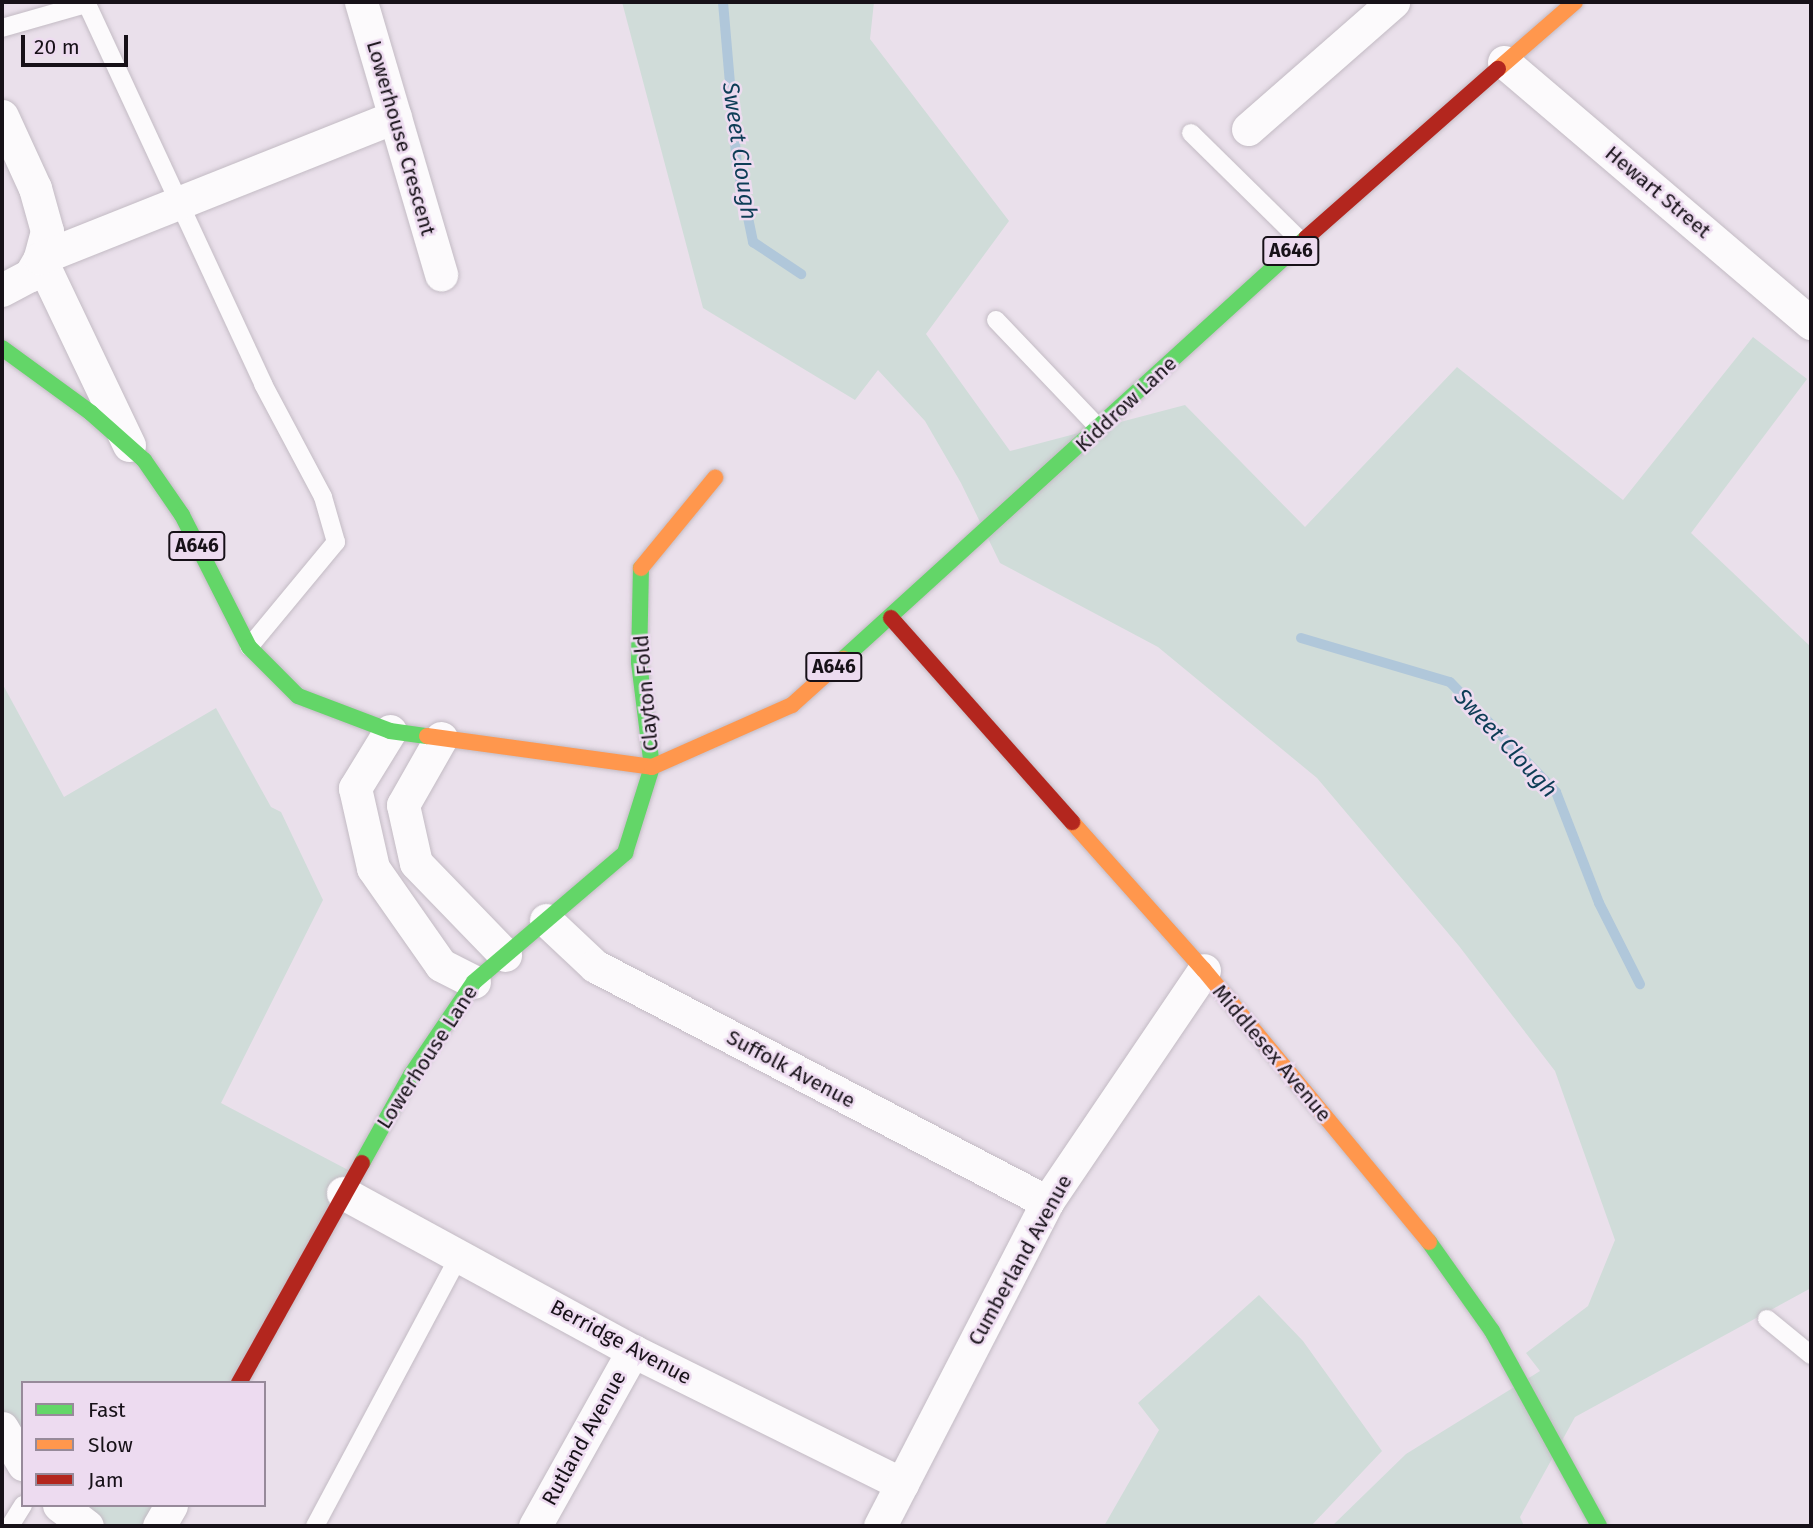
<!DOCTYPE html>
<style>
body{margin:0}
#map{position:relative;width:1813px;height:1528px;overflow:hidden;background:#eae0eb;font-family:"Fira Sans",sans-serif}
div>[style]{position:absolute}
.green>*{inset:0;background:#d0dcd9}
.stream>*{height:10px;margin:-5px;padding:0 5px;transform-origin:5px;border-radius:5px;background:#b0c7da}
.roads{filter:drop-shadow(0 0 2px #c3bbc4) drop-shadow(0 0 2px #c3bbc4)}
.lane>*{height:18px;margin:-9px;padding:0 9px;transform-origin:9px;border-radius:9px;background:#fcfafc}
.street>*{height:33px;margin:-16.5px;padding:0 16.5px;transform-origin:16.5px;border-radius:16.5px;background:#fcfafc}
.fast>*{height:16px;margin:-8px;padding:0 8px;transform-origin:8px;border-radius:8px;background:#63d668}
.slow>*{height:16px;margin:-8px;padding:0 8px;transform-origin:8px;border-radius:8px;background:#ff974d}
.jam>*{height:16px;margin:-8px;padding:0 8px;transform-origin:8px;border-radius:8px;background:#b3261e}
span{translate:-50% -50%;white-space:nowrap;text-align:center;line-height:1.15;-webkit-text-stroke:5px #eddbf0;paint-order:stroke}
.shield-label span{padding:2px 5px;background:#eddbf0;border:2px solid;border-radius:5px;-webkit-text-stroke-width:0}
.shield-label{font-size:19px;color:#171118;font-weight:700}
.street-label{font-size:21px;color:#171118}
.water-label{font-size:23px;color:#0d3d56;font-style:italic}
.frame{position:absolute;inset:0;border:4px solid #171118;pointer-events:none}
.legend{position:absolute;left:21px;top:1381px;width:245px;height:126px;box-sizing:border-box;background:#eddbf0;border:2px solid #978a9a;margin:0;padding:9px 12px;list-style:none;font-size:21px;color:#171118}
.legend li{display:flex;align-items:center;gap:14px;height:35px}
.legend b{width:35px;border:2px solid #978a9a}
.scale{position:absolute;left:21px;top:35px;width:107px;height:32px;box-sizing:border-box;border:4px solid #171118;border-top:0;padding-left:9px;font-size:21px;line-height:24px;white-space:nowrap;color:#171118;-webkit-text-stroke:5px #eddbf0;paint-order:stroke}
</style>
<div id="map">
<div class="green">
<div style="clip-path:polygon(622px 2px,874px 2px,870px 39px,1009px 221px,926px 334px,1010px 451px,1185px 405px,1305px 527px,1457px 367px,1623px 500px,1753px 337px,1807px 379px,1691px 533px,1811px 647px,1811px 1288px,1575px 1417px,1520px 1517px,1524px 1526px,1332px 1526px,1406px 1454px,1540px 1371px,1526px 1353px,1588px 1306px,1615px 1240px,1555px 1071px,1459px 946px,1317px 778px,1158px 647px,1000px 563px,961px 483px,925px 421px,878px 370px,855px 400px,703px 308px)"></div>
<div style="clip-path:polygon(2px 683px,64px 797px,216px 708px,271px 807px,281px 812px,323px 900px,221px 1103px,350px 1171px,234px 1383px,23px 1383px,23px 1458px,2px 1425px)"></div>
<div style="clip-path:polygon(1259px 1295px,1303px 1341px,1382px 1451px,1311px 1526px,1104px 1526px,1159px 1430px,1138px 1403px)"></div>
<div style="clip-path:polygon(66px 1505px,167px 1505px,155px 1526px,95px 1526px)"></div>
</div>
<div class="stream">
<div style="left:723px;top:2px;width:163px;rotate:85.1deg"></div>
<div style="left:737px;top:164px;width:80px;rotate:78.4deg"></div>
<div style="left:753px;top:242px;width:58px;rotate:33.7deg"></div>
<div style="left:1301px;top:638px;width:155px;rotate:16.5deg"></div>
<div style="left:1450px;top:682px;width:153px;rotate:46.1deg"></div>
<div style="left:1556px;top:792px;width:119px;rotate:68.8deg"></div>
<div style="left:1599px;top:903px;width:91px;rotate:63.2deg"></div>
</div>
<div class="roads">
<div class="lane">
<div style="left:86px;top:2px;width:421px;rotate:65.1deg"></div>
<div style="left:263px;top:384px;width:128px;rotate:62deg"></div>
<div style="left:323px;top:497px;width:47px;rotate:73.9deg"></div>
<div style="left:336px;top:542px;width:136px;rotate:129.6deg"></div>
<div style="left:2px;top:28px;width:87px;rotate:-15.9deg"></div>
<div style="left:1191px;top:133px;width:156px;rotate:44.5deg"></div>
<div style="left:996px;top:320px;width:149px;rotate:46.4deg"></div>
<div style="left:1767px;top:1319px;width:57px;rotate:39.3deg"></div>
<div style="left:10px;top:1526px;width:25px;rotate:-58deg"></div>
<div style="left:315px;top:1526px;width:306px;rotate:-61.9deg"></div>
</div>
<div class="street">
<div style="left:361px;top:2px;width:284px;rotate:73.6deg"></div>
<div style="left:1504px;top:62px;width:403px;rotate:40.4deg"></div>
<div style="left:2px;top:116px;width:79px;rotate:65.4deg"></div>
<div style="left:35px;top:188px;width:45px;rotate:74.4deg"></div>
<div style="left:47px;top:231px;width:28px;rotate:105deg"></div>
<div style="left:40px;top:258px;width:20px;rotate:120deg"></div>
<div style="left:30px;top:275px;width:32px;rotate:152deg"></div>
<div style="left:1248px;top:129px;width:193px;rotate:-41.2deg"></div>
<div style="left:129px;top:445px;width:207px;rotate:-115.5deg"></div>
<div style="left:40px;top:258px;width:382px;rotate:-21.7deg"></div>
<div style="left:390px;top:731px;width:67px;rotate:121.6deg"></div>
<div style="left:355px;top:788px;width:82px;rotate:77.3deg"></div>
<div style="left:373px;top:868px;width:118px;rotate:55deg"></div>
<div style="left:441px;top:965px;width:37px;rotate:27deg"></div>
<div style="left:441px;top:738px;width:77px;rotate:119.6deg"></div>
<div style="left:403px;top:805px;width:59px;rotate:77.4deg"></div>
<div style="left:416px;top:863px;width:128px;rotate:45.9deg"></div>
<div style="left:546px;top:920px;width:67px;rotate:43.2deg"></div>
<div style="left:595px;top:966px;width:510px;rotate:27.57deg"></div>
<div style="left:343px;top:1193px;width:330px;rotate:28.6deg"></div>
<div style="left:633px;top:1351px;width:300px;rotate:26.3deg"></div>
<div style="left:2px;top:1428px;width:42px;rotate:59.7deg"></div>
<div style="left:59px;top:1505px;width:35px;rotate:37deg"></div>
<div style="left:159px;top:1526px;width:24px;rotate:-60deg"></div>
<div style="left:535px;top:1526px;width:201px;rotate:-60.8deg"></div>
<div style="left:880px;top:1526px;width:365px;rotate:-62.7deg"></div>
<div style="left:1047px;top:1202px;width:280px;rotate:-55.9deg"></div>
</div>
<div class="fast">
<div style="left:2px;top:348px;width:110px;rotate:36.1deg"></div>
<div style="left:91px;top:413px;width:71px;rotate:41.6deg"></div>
<div style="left:144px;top:460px;width:67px;rotate:55.4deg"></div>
<div style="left:182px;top:515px;width:148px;rotate:63.1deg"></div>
<div style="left:249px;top:647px;width:69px;rotate:45deg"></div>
<div style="left:298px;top:696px;width:98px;rotate:20.8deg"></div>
<div style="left:390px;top:731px;width:37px;rotate:8deg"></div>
<div style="left:843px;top:659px;width:626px;rotate:-42.28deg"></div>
<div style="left:362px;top:1163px;width:101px;rotate:-60.9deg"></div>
<div style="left:411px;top:1075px;width:112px;rotate:-55.9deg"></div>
<div style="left:474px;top:982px;width:199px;rotate:-40.5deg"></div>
<div style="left:625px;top:853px;width:90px;rotate:-72.6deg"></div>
<div style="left:652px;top:767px;width:106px;rotate:-97.1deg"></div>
<div style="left:639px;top:662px;width:94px;rotate:-88.8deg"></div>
<div style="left:1429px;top:1242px;width:109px;rotate:54.7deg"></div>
<div style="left:1492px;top:1331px;width:222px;rotate:61.2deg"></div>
</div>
<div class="slow">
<div style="left:1498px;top:69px;width:102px;rotate:-41deg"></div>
<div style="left:641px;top:568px;width:117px;rotate:-50.6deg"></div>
<div style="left:427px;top:736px;width:227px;rotate:7.8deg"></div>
<div style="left:652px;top:767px;width:153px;rotate:-23.9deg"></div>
<div style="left:792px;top:705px;width:69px;rotate:-42deg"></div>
<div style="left:1072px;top:822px;width:198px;rotate:48.3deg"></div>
<div style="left:1204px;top:970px;width:353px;rotate:50.4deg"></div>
</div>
<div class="jam">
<div style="left:1306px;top:238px;width:256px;rotate:-41.4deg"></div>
<div style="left:891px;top:618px;width:273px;rotate:48.4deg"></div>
<div style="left:239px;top:1383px;width:252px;rotate:-60.8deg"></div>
</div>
</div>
<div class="shield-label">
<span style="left:1291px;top:251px">A646</span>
<span style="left:197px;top:546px">A646</span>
<span style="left:834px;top:667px">A646</span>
</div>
<div class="street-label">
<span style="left:401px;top:138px;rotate:74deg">Lowerhouse Crescent</span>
<span style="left:1658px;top:192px;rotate:40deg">Hewart Street</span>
<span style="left:1126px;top:404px;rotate:-43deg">Kiddrow Lane</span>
<span style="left:646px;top:693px;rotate:-95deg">Clayton Fold</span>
<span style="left:1272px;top:1053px;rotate:50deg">Middlesex Avenue</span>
<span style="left:427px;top:1057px;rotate:-57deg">Lowerhouse Lane</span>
<span style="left:791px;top:1069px;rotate:28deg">Suffolk Avenue</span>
<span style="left:1020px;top:1260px;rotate:-61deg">Cumberland Avenue</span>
<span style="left:621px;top:1342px;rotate:28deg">Berridge Avenue</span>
<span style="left:584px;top:1438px;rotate:-61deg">Rutland Avenue</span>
</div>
<div class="water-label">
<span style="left:740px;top:151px;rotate:82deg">Sweet Clough</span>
<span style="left:1506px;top:743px;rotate:47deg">Sweet Clough</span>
</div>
<div class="frame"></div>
<ul class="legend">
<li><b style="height:9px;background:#63d668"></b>Fast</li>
<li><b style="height:9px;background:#ff974d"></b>Slow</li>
<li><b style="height:9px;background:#b3261e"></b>Jam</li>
</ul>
<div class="scale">20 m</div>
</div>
